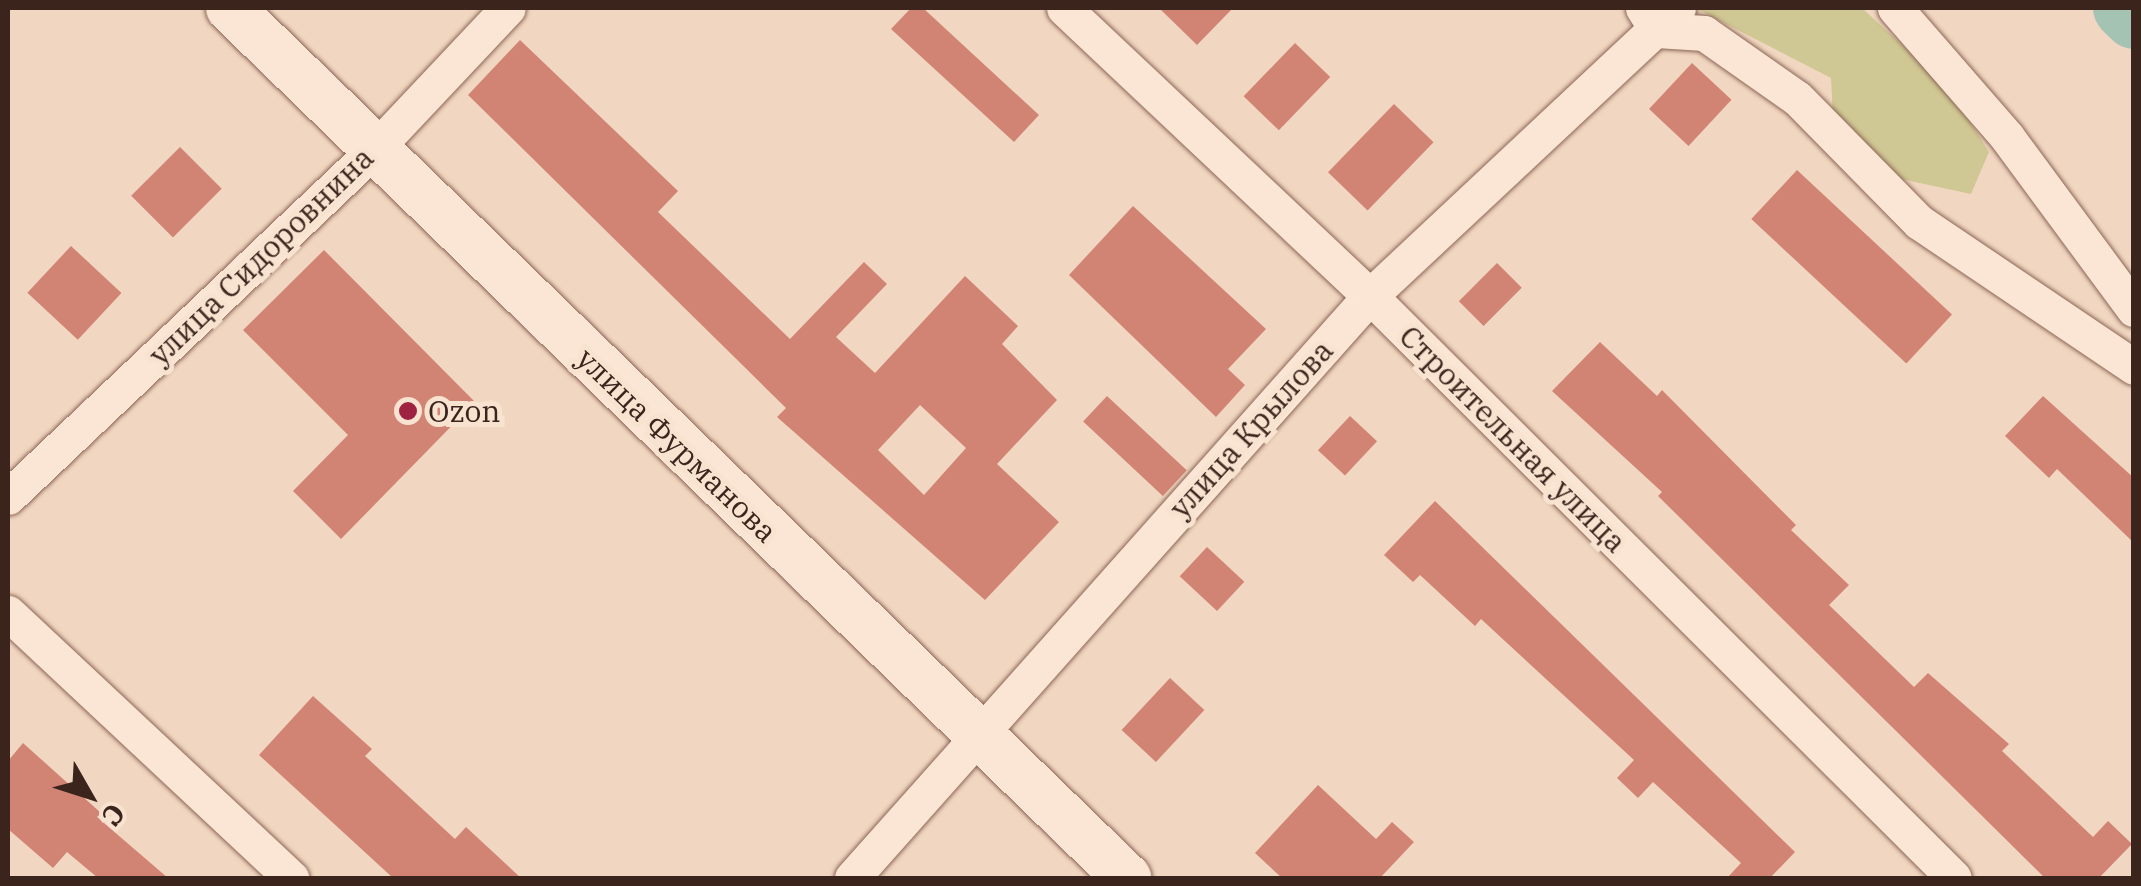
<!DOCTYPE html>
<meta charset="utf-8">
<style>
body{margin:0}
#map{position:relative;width:2141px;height:886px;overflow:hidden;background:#f1d7c1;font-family:"IBM Plex Serif",serif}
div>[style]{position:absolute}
.green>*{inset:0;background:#d0c894}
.river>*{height:62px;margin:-31px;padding:0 31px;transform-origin:31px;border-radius:31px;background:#a4c3b2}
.building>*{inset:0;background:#d28474;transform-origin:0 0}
.roads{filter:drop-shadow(0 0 2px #8c6657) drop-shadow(0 0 2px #8c6657)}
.minor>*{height:35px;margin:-17.5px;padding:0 17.5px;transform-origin:17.5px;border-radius:17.5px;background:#fbe6d5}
.secondary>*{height:48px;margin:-24px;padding:0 24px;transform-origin:24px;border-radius:24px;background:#fbe6d5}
.dots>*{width:28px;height:28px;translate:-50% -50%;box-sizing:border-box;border:5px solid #f8e3d1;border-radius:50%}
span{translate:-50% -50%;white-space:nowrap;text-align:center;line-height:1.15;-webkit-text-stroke:10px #f8e3d1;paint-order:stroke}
.street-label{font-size:30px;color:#3a241c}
.poi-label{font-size:30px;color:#3a241c}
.left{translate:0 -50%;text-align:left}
.frame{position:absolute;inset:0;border:10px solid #3a241c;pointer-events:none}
.north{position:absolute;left:40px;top:746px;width:100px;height:100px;-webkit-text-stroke:8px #f8e3d1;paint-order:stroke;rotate:129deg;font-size:28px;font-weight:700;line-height:40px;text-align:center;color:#3a241c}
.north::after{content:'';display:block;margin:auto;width:35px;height:45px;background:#3a241c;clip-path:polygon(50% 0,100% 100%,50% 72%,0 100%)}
</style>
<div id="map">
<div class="green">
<div style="clip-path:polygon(1695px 8px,1862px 8px,1948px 87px,1989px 152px,1971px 194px,1887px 176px,1833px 117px,1831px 78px)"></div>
</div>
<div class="river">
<div style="left:2124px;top:8px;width:14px;rotate:45deg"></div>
</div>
<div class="building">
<div style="clip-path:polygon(911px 8px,923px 8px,1039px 115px,1014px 142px,891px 29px)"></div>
<div style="clip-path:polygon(1159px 8px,1233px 8px,1197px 45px)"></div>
<div style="clip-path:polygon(evenodd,520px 40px,678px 191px,658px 212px,790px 339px,864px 262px,887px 284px,836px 337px,875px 373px,965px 276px,1018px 326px,1002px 344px,1057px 400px,997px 464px,1059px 522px,985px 600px,777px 417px,786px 408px,468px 95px,520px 40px,920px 405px,966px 448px,924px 495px,878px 450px,920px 405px)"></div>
<div style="left:1295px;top:43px;width:49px;height:74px;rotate:44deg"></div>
<div style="left:1692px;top:63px;width:54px;height:63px;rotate:43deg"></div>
<div style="left:1394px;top:104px;width:55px;height:95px;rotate:44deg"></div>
<div style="left:180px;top:147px;width:59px;height:69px;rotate:45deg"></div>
<div style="left:1797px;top:170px;width:212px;height:67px;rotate:43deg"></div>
<div style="clip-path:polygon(1133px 206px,1266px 329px,1228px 369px,1245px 385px,1216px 417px,1069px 275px)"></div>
<div style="left:71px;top:246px;width:69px;height:64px;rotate:43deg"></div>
<div style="clip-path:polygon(324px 250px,475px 402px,341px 539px,293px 491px,348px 435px,243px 330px)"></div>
<div style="left:1497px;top:263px;width:35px;height:54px;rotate:45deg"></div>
<div style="clip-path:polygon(1600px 342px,1657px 396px,1662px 390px,1796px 525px,1791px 530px,1849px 585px,1829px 605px,1914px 687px,1928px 673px,2009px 744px,2002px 751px,2093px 837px,2108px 821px,2132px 844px,2099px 878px,2045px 878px,1658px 496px,1662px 492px,1552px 391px)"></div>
<div style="left:1107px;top:396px;width:109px;height:35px;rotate:43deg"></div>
<div style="clip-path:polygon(2043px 396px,2134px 478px,2134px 543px,2057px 469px,2049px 478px,2005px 436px)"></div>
<div style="left:1350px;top:416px;width:37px;height:47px;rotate:43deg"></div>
<div style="clip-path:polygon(1435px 501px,1795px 852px,1770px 878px,1727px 878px,1741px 863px,1653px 782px,1638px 798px,1617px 778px,1634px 760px,1481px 619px,1475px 626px,1420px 575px,1413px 582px,1384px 555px)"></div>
<div style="left:1207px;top:547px;width:51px;height:40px;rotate:43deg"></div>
<div style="left:1170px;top:678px;width:47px;height:71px;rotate:43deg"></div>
<div style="clip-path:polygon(313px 696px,372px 749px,365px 756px,455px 839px,466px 827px,521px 878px,393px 878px,259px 755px)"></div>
<div style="clip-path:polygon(23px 743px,101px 813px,97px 817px,168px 878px,98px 878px,67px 852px,53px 868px,8px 829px,8px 761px)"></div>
<div style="clip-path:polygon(1318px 785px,1376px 839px,1392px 822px,1414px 842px,1380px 878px,1282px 878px,1255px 853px)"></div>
</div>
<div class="roads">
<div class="minor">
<div style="left:1064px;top:8px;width:420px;rotate:43.3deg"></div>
<div style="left:1370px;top:296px;width:824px;rotate:44.9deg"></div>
<div style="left:1643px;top:8px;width:26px;rotate:58deg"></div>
<div style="left:1657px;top:30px;width:47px;rotate:3.7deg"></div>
<div style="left:1704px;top:33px;width:113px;rotate:35deg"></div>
<div style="left:1797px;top:98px;width:174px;rotate:45.5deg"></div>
<div style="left:1919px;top:222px;width:259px;rotate:34deg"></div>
<div style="left:1895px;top:8px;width:171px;rotate:49deg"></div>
<div style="left:2007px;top:137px;width:214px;rotate:53.6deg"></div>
<div style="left:8px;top:497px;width:504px;rotate:-43.47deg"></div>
<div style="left:374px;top:150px;width:195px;rotate:-46.7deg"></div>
<div style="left:8px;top:613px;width:388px;rotate:43.1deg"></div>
<div style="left:852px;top:878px;width:779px;rotate:-48.33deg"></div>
<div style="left:1370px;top:296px;width:422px;rotate:-43.1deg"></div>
</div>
<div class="secondary">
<div style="left:230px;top:8px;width:1250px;rotate:44.12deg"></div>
</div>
</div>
<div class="dots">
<div style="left:408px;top:411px;background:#9f2242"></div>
</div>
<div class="street-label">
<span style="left:261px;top:256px;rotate:-44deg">улица Сидоровнина</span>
<span style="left:1251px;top:429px;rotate:-48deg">улица Крылова</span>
<span style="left:1513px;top:439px;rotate:45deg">Строительная улица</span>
<span style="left:677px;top:445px;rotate:44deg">улица Фурманова</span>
</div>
<div class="poi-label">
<span class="left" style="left:428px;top:411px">Ozon</span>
</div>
<div class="frame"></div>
<div class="north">С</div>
</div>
